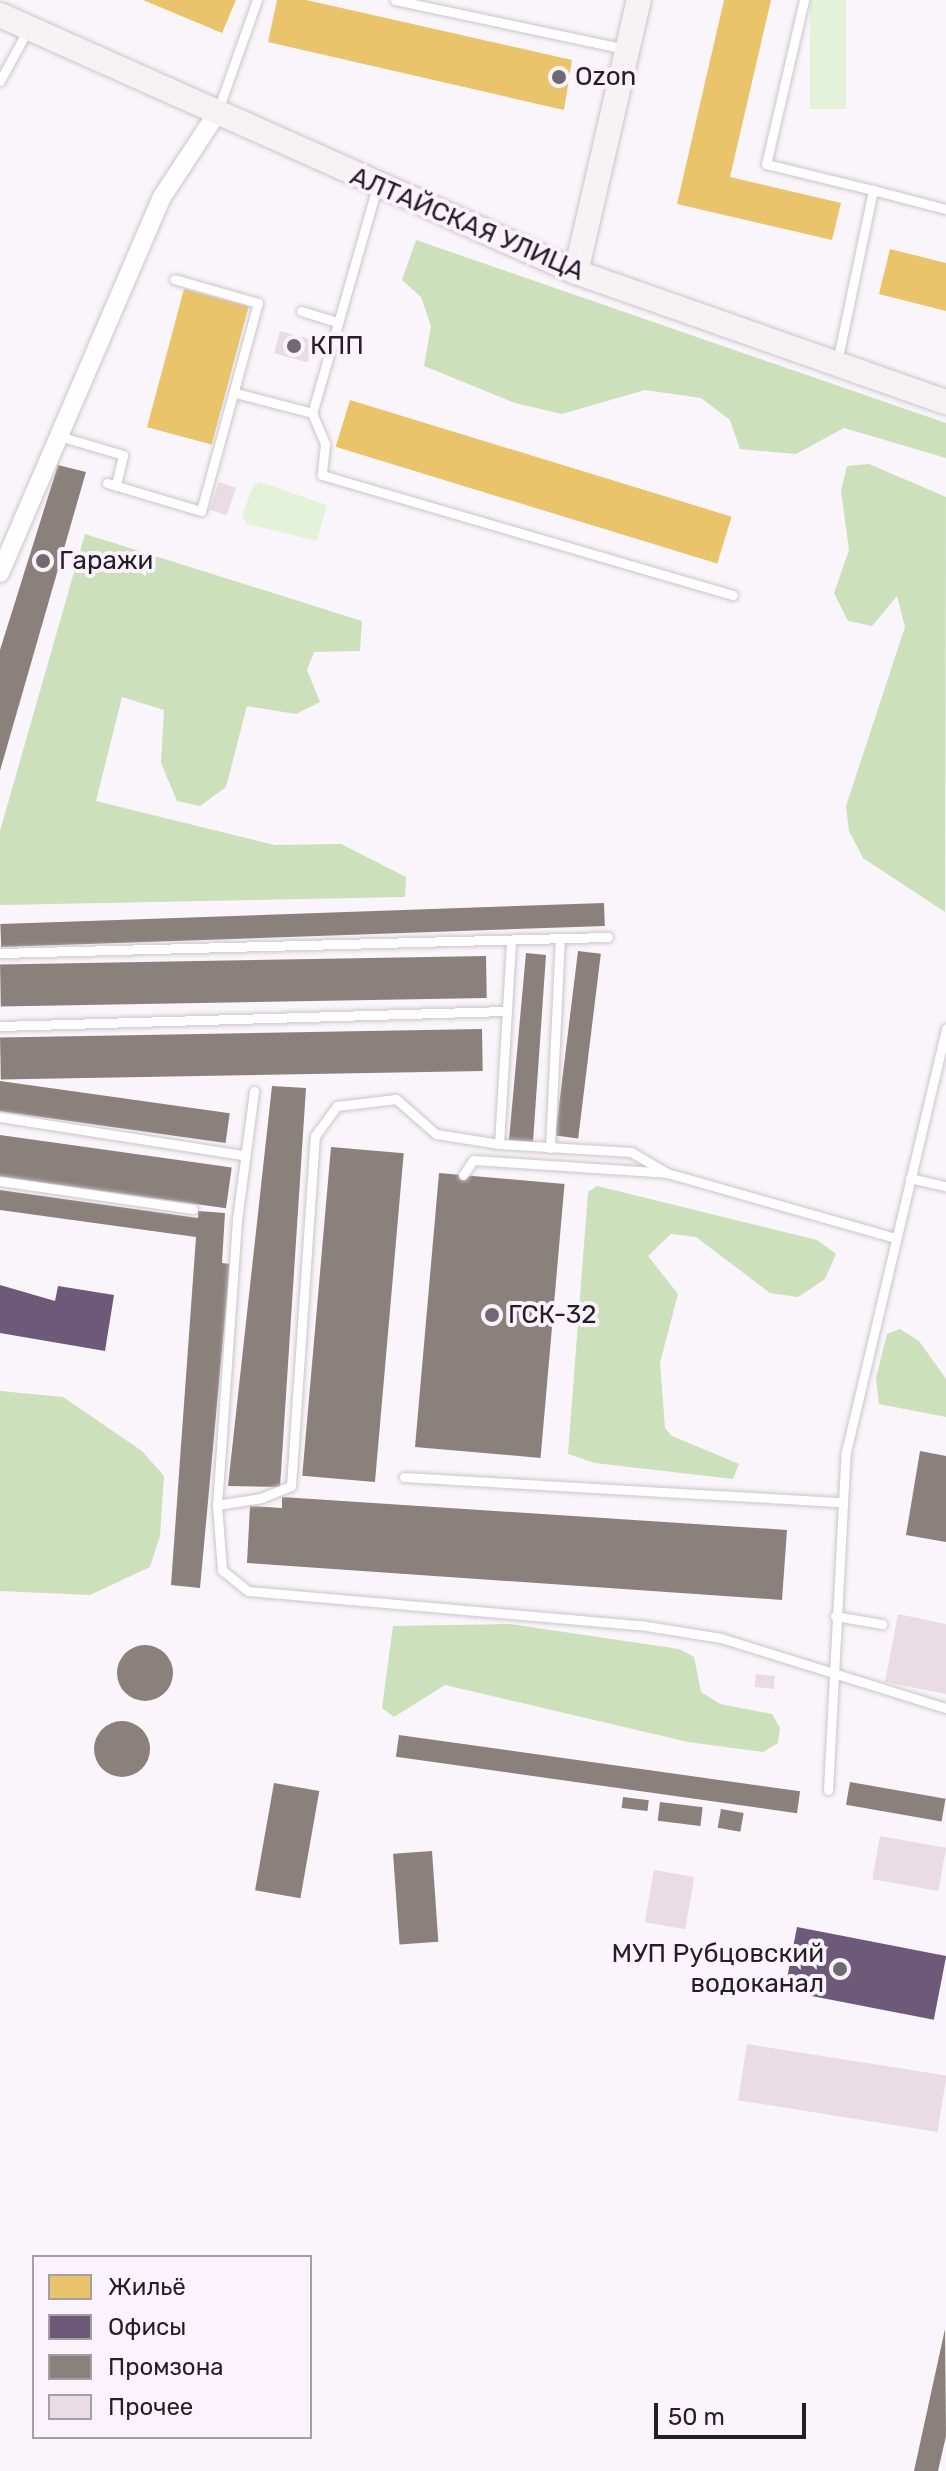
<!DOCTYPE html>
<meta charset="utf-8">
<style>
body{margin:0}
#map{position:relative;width:946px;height:2471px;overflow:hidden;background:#faf5fa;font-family:Rubik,sans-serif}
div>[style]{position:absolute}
.green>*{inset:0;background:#e5f2da;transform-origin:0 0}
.forest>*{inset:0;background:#cbe0bb}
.homes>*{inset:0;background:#e9c46a;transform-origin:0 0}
.offices>*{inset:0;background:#6d597a;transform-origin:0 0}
.industry>*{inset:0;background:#8a817c;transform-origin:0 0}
.round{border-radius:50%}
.building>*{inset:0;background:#e9dce2;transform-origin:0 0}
.roads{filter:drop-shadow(0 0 2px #cbc5cb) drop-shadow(0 0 2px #cbc5cb)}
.service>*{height:9px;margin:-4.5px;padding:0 4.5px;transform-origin:4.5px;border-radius:4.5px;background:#fefefe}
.minor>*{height:18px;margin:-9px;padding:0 9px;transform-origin:9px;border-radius:9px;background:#fefefe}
.secondary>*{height:24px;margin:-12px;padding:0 12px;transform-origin:12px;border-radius:12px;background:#f6f2f4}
.dots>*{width:22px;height:22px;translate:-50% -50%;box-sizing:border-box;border:4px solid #fbf3fc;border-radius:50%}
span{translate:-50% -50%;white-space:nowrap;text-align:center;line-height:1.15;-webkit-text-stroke:8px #fbf3fc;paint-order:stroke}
.poi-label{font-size:26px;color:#251e27}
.left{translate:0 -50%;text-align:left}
.right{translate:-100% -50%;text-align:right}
.street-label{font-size:26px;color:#251e27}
.legend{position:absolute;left:32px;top:2255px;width:280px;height:184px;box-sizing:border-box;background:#fbf3fc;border:2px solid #a59ea7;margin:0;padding:10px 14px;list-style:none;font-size:24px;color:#251e27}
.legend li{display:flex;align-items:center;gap:16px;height:40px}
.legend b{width:40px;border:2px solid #a59ea7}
.scale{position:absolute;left:654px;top:2403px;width:152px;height:36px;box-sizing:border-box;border:4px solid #251e27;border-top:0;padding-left:10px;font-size:24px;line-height:28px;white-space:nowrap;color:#251e27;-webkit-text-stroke:6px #fbf3fc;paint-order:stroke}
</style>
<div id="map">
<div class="green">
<div style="left:810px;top:0;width:36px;height:109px"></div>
<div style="clip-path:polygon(260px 482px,327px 505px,317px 541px,247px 524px,242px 516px,253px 486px)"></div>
</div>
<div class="forest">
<div style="clip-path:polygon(416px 240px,946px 423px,946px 458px,844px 428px,796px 454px,740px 449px,730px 420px,701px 398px,645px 390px,562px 414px,515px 403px,424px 366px,431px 326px,421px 297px,402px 280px)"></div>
<div style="clip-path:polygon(869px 464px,946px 497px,945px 912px,863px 858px,849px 831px,846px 806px,905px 627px,897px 596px,872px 626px,848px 621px,834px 593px,849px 550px,841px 491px,847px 466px)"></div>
<div style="clip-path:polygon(85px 534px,362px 621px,360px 651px,314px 652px,307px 670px,320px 702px,296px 714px,247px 706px,226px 787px,200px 806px,177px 801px,161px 763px,164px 710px,122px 697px,96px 801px,274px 845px,341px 844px,406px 877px,405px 897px,0 905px,0 831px)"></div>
<div style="clip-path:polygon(597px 1186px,817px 1240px,836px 1254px,825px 1279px,798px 1297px,770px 1293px,696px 1237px,671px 1234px,648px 1256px,678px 1294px,660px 1363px,665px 1428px,672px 1436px,739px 1464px,733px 1479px,595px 1463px,568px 1454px,588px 1192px)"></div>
<div style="clip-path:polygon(900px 1329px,919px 1341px,946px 1379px,946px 1417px,879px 1404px,876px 1378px,887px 1334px)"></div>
<div style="clip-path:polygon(0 1391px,63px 1397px,142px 1451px,164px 1476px,160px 1536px,150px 1567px,90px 1595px,0 1591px)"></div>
<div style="clip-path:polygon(510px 1624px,679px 1649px,694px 1657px,701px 1692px,720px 1704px,772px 1714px,780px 1728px,778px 1743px,763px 1752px,688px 1742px,445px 1685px,394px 1717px,382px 1708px,393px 1626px)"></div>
</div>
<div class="homes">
<div style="clip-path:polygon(143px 0,236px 0,222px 33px)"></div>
<div style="clip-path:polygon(277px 0,306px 0,572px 60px,564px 110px,268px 42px)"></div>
<div style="clip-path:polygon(724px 0,771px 0,730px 177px,841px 203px,832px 240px,677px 204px)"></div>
<div style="clip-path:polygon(890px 249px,946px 263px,946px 311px,879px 294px)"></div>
<div style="left:184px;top:289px;width:67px;height:143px;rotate:15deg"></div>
<div style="left:350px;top:400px;width:399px;height:49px;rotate:17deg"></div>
</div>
<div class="offices">
<div style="clip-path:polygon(0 1285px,55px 1301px,58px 1286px,114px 1295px,105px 1351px,0 1333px)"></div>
<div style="left:797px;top:1927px;width:152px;height:65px;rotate:11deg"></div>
</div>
<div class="industry">
<div style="clip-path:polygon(58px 465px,86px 472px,0 771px,0 650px)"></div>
<div style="left:604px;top:903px;width:23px;height:604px;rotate:88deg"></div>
<div style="left:578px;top:951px;width:23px;height:186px;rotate:7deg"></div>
<div style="clip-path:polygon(526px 953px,546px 955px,533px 1142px,509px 1140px)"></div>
<div style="left:486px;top:956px;width:42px;height:486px;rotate:89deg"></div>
<div style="left:482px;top:1029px;width:42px;height:482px;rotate:89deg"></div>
<div style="left:0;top:1081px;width:232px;height:30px;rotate:8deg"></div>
<div style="clip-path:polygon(272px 1086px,306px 1088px,280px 1487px,228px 1486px)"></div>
<div style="left:0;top:1135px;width:234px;height:41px;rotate:8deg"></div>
<div style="left:331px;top:1147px;width:73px;height:330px;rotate:5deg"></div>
<div style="left:439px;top:1173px;width:126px;height:275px;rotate:5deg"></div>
<div style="clip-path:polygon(0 1190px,198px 1218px,198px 1211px,225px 1213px,222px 1263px,230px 1264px,200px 1588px,171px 1585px,196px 1237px,0 1210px)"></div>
<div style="clip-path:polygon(920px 1451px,946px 1456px,946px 1542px,906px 1535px)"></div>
<div style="clip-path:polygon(282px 1497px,787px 1530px,782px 1600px,247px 1563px,250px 1506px,282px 1508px)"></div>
<div class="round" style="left:117px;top:1645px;width:56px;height:56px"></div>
<div class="round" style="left:94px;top:1721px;width:56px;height:56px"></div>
<div style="left:399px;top:1735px;width:405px;height:22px;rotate:8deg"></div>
<div style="left:850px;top:1782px;width:97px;height:23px;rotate:10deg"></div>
<div style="left:274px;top:1783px;width:46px;height:109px;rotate:10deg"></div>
<div style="left:623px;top:1797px;width:26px;height:11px;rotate:7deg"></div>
<div style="left:660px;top:1802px;width:43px;height:19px;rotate:7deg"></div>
<div style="left:721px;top:1809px;width:23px;height:19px;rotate:10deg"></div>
<div style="left:432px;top:1851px;width:91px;height:39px;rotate:86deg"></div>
<div style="clip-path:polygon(945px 2329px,946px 2436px,938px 2471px,914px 2471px)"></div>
</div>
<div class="building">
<div style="left:280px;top:331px;width:35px;height:23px;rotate:15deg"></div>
<div style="left:219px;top:482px;width:18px;height:29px;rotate:19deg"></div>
<div style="clip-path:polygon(898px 1614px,946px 1624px,946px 1694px,885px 1682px)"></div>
<div style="left:756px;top:1674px;width:19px;height:13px;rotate:6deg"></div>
<div style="left:880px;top:1836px;width:67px;height:44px;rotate:10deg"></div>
<div style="left:654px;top:1870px;width:41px;height:53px;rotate:10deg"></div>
<div style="left:747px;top:2044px;width:202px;height:57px;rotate:9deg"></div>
</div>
<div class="roads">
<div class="service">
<div style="left:395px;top:0;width:236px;rotate:12deg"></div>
<div style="left:804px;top:0;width:168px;rotate:103deg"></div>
<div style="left:766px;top:164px;width:110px;rotate:13.7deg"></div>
<div style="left:873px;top:190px;width:177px;rotate:101.8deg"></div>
<div style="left:0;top:81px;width:57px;rotate:-61.6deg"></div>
<div style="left:218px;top:110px;width:117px;rotate:-70.5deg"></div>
<div style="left:377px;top:187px;width:235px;rotate:106deg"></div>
<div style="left:312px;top:413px;width:34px;rotate:67deg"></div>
<div style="left:325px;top:444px;width:31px;rotate:96deg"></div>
<div style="left:322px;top:475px;width:428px;rotate:16.3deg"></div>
<div style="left:873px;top:190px;width:75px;rotate:14.6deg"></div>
<div style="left:301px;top:311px;width:39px;rotate:17deg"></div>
<div style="left:236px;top:393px;width:79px;rotate:14.7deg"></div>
<div style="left:59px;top:436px;width:67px;rotate:16.5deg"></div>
<div style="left:123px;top:455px;width:32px;rotate:103deg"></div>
<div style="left:107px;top:483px;width:98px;rotate:16.6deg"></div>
<div style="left:201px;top:511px;width:216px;rotate:-74.7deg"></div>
<div style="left:258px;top:303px;width:87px;rotate:-164.1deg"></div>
<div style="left:0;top:953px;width:608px;rotate:-1.51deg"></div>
<div style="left:0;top:1026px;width:505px;rotate:-1.7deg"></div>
<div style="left:254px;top:1091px;width:130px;rotate:97.5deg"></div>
<div style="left:237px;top:1220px;width:286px;rotate:94deg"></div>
<div style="left:217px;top:1505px;width:65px;rotate:85.6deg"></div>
<div style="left:222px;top:1570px;width:33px;rotate:39deg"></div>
<div style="left:248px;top:1591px;width:393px;rotate:5deg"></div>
<div style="left:640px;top:1625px;width:82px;rotate:9.1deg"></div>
<div style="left:721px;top:1638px;width:236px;rotate:17.3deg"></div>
<div style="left:0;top:1117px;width:247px;rotate:8.9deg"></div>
<div style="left:499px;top:1144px;width:203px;rotate:-86.6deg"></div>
<div style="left:550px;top:1148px;width:209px;rotate:-87.3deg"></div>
<div style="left:463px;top:1175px;width:18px;rotate:-56deg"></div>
<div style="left:473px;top:1160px;width:194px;rotate:3.8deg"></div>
<div style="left:667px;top:1173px;width:237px;rotate:15.9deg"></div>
<div style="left:910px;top:1178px;width:37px;rotate:13deg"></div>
<div style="left:0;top:1181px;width:195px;rotate:8.3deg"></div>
<div style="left:404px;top:1477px;width:438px;rotate:3.3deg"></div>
<div style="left:217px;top:1505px;width:45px;rotate:-9deg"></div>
<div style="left:261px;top:1498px;width:32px;rotate:-22deg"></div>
<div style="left:291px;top:1486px;width:351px;rotate:-86.1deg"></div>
<div style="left:315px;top:1136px;width:37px;rotate:-54deg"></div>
<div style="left:337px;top:1106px;width:59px;rotate:-6.8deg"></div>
<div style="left:396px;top:1099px;width:53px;rotate:41.2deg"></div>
<div style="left:436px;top:1134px;width:64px;rotate:9deg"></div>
<div style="left:499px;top:1144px;width:132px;rotate:3.5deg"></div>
<div style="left:631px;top:1152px;width:42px;rotate:30.3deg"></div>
<div style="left:835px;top:1616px;width:48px;rotate:9.7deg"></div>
<div style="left:828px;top:1790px;width:338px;rotate:-87deg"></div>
<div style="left:846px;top:1452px;width:435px;rotate:-76.7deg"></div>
</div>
<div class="minor">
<div style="left:0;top:573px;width:409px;rotate:-66.7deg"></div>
<div style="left:162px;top:197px;width:100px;rotate:-56.8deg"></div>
</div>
<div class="secondary">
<div style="left:0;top:15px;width:631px;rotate:24.05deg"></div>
<div style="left:576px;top:272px;width:392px;rotate:19.4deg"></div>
<div style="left:576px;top:272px;width:279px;rotate:-77deg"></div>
</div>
</div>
<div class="dots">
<div style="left:559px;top:77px;background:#706971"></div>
<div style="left:294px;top:346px;background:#706971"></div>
<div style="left:43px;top:561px;background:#706971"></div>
<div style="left:492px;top:1315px;background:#706971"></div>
<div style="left:840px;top:1969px;background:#706971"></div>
</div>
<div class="poi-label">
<span class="left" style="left:575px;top:77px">Ozon</span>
<span class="left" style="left:310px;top:346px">КПП</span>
<span class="left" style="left:59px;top:561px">Гаражи</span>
<span class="left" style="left:508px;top:1315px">ГСК-32</span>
<span class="right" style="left:824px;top:1969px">МУП Рубцовский<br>водоканал</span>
</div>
<div class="street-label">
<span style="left:467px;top:224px;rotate:23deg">АЛТАЙСКАЯ УЛИЦА</span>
</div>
<ul class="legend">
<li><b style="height:22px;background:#e9c46a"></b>Жильё</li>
<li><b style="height:22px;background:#6d597a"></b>Офисы</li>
<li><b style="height:22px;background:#8a817c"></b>Промзона</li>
<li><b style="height:22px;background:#e9dce2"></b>Прочее</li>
</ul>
<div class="scale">50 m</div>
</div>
